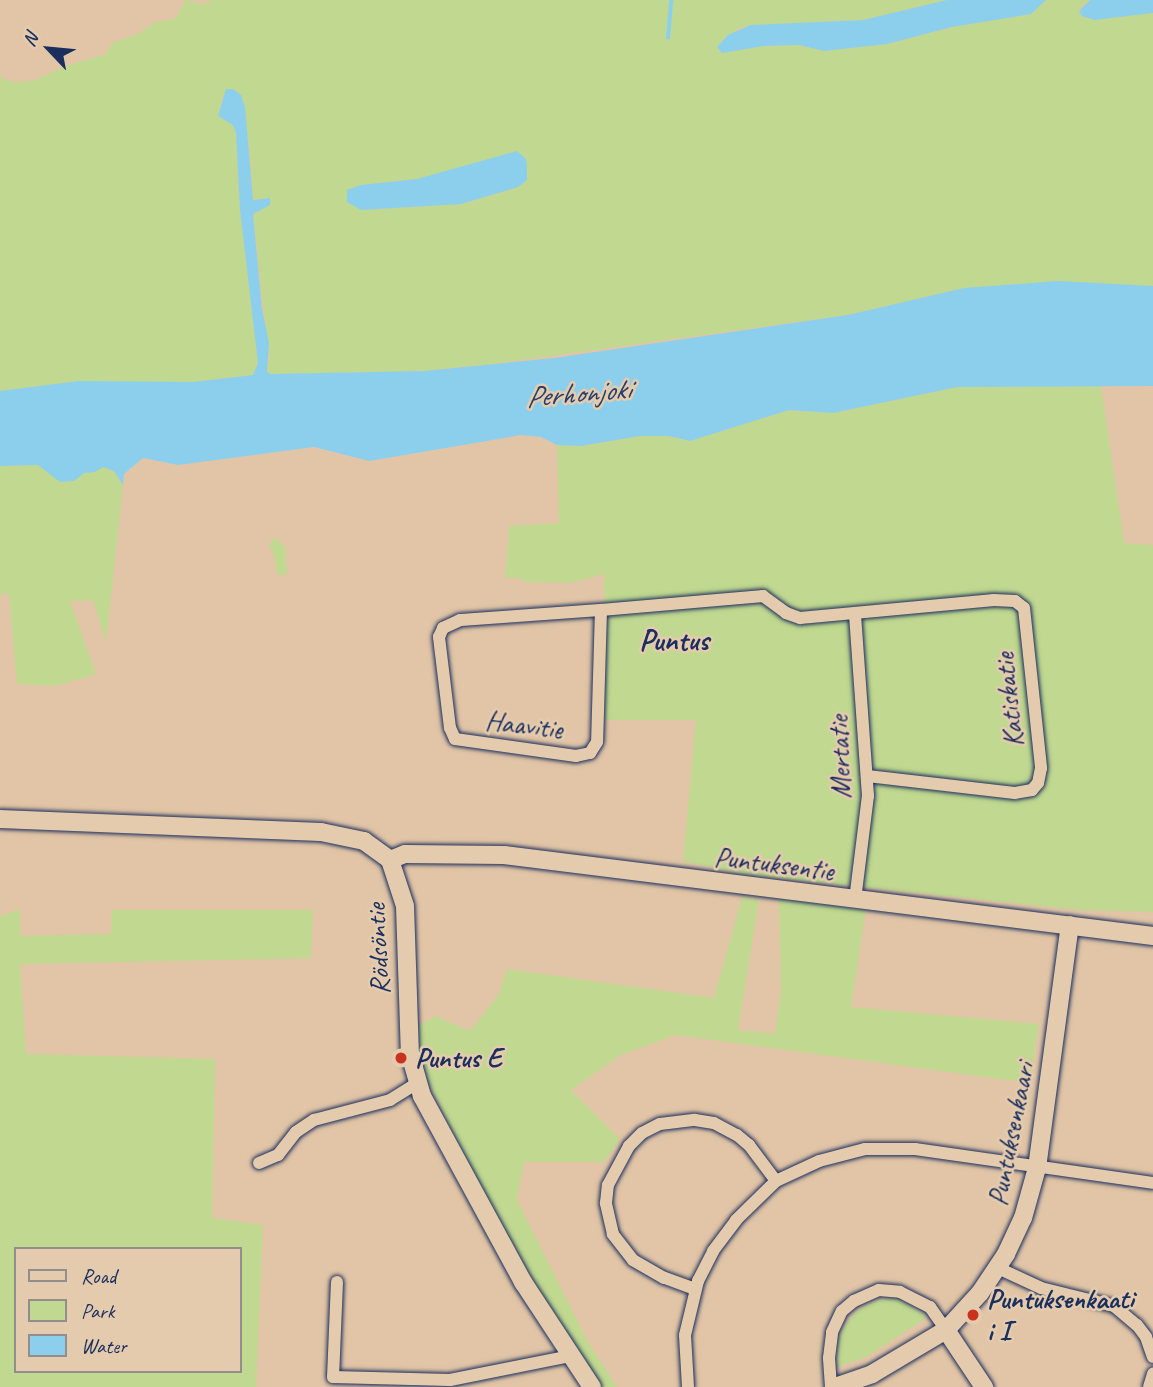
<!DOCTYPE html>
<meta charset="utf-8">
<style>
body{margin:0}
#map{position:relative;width:1153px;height:1387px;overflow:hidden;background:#e2c5a6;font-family:Caveat,sans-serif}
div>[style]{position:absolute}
.green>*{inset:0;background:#c0d88f}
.water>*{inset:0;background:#8ccfed}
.stream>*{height:3.5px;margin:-1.75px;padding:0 1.75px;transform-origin:1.75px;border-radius:1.75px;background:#8ccfed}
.roads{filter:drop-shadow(0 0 2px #1b2f5e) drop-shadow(0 0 2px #1b2f5e)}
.street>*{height:12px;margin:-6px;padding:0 6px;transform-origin:6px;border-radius:6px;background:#e5cbad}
.secondary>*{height:18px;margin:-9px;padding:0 9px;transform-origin:9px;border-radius:9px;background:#e5cbad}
.dots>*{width:19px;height:19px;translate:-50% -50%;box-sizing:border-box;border:4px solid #e5cbad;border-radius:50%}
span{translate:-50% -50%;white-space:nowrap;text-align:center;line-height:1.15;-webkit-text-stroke:5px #e5cbad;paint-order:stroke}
.street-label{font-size:28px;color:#1b2f5e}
.poi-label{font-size:28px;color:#1b2f5e;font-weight:700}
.left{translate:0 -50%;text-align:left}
.water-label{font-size:30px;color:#263f6c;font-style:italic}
.neighbourhood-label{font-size:30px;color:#1b2f5e;font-weight:700}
.legend{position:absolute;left:14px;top:1247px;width:228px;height:126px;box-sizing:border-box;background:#e5cbad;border:2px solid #948d8d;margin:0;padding:9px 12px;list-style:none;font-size:21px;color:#1b2f5e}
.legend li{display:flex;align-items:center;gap:14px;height:35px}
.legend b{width:35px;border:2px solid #948d8d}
.north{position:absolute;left:14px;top:14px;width:70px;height:70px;-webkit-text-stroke:5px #e5cbad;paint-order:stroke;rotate:296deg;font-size:19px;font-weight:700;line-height:28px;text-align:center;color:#1b2f5e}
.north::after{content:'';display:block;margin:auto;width:24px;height:32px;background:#1b2f5e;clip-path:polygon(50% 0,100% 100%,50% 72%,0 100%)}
</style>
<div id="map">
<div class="green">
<div style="clip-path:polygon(evenodd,185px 0,204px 4px,212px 0,947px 0,863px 20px,751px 25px,737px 29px,722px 53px,764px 46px,799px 45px,824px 51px,887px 44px,1043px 4px,1046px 0,1120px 0,1083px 3px,1079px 12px,1082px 16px,1094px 20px,1153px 13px,1153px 286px,964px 288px,848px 315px,491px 364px,424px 371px,271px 375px,267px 372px,269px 357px,253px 214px,254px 211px,262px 209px,264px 198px,253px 200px,249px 143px,241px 95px,223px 95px,218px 116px,233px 125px,236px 132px,240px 210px,258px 363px,253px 375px,193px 382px,0 391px,0 77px,12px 82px,33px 81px,63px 67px,106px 54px,112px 43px,140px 33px,153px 23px,176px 18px,185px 0,517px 152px,499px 193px,461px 204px,361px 210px,361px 185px,417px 179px,517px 152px)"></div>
<div style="clip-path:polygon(1101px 386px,1124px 543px,1153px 545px,1153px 912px,1079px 910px,748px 875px,683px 861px,696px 720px,599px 720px,605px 670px,604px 574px,571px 583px,524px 582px,519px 578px,505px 578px,509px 526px,559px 523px,557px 445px,581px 446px,640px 436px,669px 436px,690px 441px,789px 410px,833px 413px,957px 387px)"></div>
<div style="clip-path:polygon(38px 465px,84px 473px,95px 472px,103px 467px,114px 471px,123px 485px,106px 642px,93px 600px,70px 601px,96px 674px,56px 686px,17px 684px,9px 594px,0 594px,0 466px)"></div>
<div style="clip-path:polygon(275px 537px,285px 547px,287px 573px,282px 576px,276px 572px,274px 555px,269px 546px)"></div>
<div style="clip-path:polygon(742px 897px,759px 900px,738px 1030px,775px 1034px,781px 990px,779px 898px,866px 909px,851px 1007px,1039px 1024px,1030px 1083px,675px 1035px,621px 1055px,571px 1090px,620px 1139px,604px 1162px,524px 1162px,517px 1200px,588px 1342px,617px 1387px,598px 1387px,536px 1292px,491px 1212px,420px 1065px,419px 1025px,436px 1016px,470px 1031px,499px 994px,507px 969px,714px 998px)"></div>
<div style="clip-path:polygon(evenodd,20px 909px,21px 936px,111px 934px,112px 910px,313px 910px,311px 958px,20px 964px,26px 1054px,215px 1059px,212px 1218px,263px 1225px,256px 1387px,0 1387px,0 916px,20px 909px,16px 1249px,240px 1249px,240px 1371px,16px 1371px,16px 1249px)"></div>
<div style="clip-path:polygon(897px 1298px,928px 1317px,864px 1358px,836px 1367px,840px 1334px,850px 1318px,861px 1308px,880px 1299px)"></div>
</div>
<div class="water">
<div style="clip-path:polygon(947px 0,1046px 0,1031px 14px,952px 27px,887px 44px,824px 51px,799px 45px,764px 46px,722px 53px,717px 47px,728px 35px,751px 25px,863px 20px)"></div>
<div style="clip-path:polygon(1090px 0,1153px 0,1153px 13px,1094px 20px,1082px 16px,1079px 11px)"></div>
<div style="clip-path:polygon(226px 89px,233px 89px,241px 95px,245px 107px,253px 200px,270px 198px,270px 205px,253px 214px,262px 309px,269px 343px,267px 372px,271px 374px,424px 371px,554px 358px,848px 315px,964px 288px,1058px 281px,1153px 286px,1153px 386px,957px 387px,833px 413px,789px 410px,690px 441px,669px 436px,640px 436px,581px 446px,557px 445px,541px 437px,521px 435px,369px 461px,314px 447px,178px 465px,143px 458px,124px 474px,123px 485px,114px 471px,103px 467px,95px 472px,84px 473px,74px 481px,60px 482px,38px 465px,0 466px,0 391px,79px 381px,193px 382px,253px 375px,258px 363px,240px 210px,236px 133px,233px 125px,218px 116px)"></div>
<div style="clip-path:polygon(517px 151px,526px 159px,527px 169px,527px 180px,518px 187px,461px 204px,361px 210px,347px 202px,347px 190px,361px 185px,417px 179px)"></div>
</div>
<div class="stream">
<div style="left:668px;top:38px;width:38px;rotate:-85deg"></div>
</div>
<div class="roads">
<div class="street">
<div style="left:601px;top:610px;width:163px;rotate:-4.9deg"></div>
<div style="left:763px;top:596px;width:29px;rotate:36deg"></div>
<div style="left:786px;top:613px;width:15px;rotate:20deg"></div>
<div style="left:800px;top:618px;width:195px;rotate:-5.3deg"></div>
<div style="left:994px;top:600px;width:21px;rotate:3deg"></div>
<div style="left:1015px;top:601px;width:11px;rotate:38deg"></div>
<div style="left:1024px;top:608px;width:161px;rotate:83.9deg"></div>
<div style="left:1041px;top:768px;width:15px;rotate:101deg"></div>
<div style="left:1038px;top:783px;width:9px;rotate:131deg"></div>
<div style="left:1032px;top:790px;width:17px;rotate:170deg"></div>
<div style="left:1015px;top:793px;width:149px;rotate:-173.4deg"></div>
<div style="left:601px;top:610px;width:132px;rotate:91.7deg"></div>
<div style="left:597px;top:742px;width:13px;rotate:122deg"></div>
<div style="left:590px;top:753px;width:14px;rotate:168deg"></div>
<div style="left:576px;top:756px;width:122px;rotate:-172deg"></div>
<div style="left:455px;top:739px;width:12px;rotate:-114deg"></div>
<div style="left:450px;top:728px;width:92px;rotate:-96.9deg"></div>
<div style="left:439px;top:637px;width:10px;rotate:-66deg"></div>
<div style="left:443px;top:628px;width:19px;rotate:-25deg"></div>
<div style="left:460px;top:620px;width:141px;rotate:-4.1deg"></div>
<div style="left:855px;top:900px;width:105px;rotate:-82.9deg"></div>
<div style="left:868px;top:796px;width:183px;rotate:-94.1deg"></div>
<div style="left:259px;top:1163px;width:21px;rotate:-23deg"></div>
<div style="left:278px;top:1155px;width:29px;rotate:-52deg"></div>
<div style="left:296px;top:1132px;width:22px;rotate:-34deg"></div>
<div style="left:314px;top:1120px;width:79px;rotate:-14.7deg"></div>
<div style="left:390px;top:1100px;width:32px;rotate:-32deg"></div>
<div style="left:998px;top:1268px;width:47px;rotate:24.9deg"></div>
<div style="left:1041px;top:1288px;width:75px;rotate:13.9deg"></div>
<div style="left:1114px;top:1306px;width:30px;rotate:40deg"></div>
<div style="left:1137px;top:1325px;width:15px;rotate:53deg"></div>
<div style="left:1146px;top:1337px;width:21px;rotate:71deg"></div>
<div style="left:337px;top:1282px;width:95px;rotate:92.4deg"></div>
<div style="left:333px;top:1377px;width:117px;rotate:1.5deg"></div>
<div style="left:450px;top:1380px;width:122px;rotate:-11.3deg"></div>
<div style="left:695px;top:1289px;width:33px;rotate:-160deg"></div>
<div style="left:664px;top:1278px;width:36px;rotate:-150deg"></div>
<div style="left:633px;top:1260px;width:33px;rotate:-128deg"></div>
<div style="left:613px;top:1234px;width:32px;rotate:-103deg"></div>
<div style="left:606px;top:1203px;width:18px;rotate:-84deg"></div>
<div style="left:608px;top:1185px;width:44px;rotate:-61.7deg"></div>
<div style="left:629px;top:1146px;width:18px;rotate:-45deg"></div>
<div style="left:642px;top:1133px;width:20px;rotate:-27deg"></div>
<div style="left:660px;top:1124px;width:35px;rotate:-7deg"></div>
<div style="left:695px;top:1120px;width:19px;rotate:9deg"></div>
<div style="left:714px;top:1123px;width:26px;rotate:28deg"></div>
<div style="left:737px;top:1135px;width:16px;rotate:40deg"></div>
<div style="left:749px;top:1145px;width:45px;rotate:53.1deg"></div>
<div style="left:688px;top:1387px;width:52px;rotate:-93.3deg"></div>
<div style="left:685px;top:1335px;width:56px;rotate:-76.5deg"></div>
<div style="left:698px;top:1281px;width:34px;rotate:-63deg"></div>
<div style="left:713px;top:1251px;width:39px;rotate:-53deg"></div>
<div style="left:736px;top:1220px;width:56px;rotate:-44.3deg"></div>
<div style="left:776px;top:1181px;width:47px;rotate:-24.9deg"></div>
<div style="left:819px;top:1161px;width:48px;rotate:-14.6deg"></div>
<div style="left:865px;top:1149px;width:50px"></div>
<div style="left:915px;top:1149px;width:240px;rotate:8.1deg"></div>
<div style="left:831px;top:1387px;width:29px;rotate:-94deg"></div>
<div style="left:829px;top:1358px;width:26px;rotate:-83deg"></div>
<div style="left:832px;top:1332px;width:23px;rotate:-65deg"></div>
<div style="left:842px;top:1311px;width:16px;rotate:-40deg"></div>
<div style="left:854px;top:1301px;width:27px;rotate:-24deg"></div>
<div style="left:879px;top:1290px;width:21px;rotate:5deg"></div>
<div style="left:900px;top:1292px;width:34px;rotate:27deg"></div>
<div style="left:930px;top:1307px;width:28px;rotate:55deg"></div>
<div style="left:1149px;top:1387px;width:14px;rotate:-73deg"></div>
</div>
<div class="secondary">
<div style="left:0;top:819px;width:321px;rotate:2.3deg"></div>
<div style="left:321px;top:832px;width:44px;rotate:11.8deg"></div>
<div style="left:364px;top:841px;width:32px;rotate:36deg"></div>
<div style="left:390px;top:860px;width:48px;rotate:71.9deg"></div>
<div style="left:405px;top:906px;width:148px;rotate:88.1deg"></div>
<div style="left:410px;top:1054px;width:44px;rotate:74.1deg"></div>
<div style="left:422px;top:1096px;width:212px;rotate:61.5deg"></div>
<div style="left:523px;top:1282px;width:126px;rotate:56.7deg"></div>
<div style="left:390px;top:860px;width:16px;rotate:-22deg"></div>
<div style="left:405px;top:854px;width:99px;rotate:0.6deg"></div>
<div style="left:504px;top:855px;width:654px;rotate:7.11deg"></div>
<div style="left:946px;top:1330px;width:69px;rotate:56.3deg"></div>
<div style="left:835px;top:1387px;width:39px;rotate:-19deg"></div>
<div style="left:872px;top:1374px;width:86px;rotate:-30.7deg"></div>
<div style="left:946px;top:1330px;width:50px;rotate:-47.4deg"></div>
<div style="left:980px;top:1293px;width:47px;rotate:-56.3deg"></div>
<div style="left:1006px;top:1254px;width:40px;rotate:-65deg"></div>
<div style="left:1023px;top:1218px;width:52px;rotate:-74.4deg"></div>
<div style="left:1037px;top:1168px;width:245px;rotate:-82.3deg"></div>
</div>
</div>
<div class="dots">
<div style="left:401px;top:1058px;background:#c8321e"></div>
<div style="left:973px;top:1315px;background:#c8321e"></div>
</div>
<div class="street-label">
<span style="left:1009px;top:700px;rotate:-96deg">Katiskatie</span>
<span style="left:524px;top:725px;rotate:7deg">Haavitie</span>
<span style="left:840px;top:757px;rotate:-92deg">Mertatie</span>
<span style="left:774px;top:864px;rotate:7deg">Puntuksentie</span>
<span style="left:378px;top:949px;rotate:-93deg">Rödsöntie</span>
<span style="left:1011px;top:1134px;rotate:-79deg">Puntuksenkaari</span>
</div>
<div class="poi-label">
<span class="left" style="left:415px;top:1058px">Puntus E</span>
<span class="left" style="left:987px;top:1315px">Puntuksenkaati<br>i I</span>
</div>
<div class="water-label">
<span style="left:578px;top:393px;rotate:-5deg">Perhonjoki</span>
</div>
<div class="neighbourhood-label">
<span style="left:674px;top:640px">Puntus</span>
</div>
<ul class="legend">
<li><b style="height:9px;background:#e5cbad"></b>Road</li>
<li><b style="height:19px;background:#c0d88f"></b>Park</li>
<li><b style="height:19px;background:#8ccfed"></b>Water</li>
</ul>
<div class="north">N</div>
</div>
